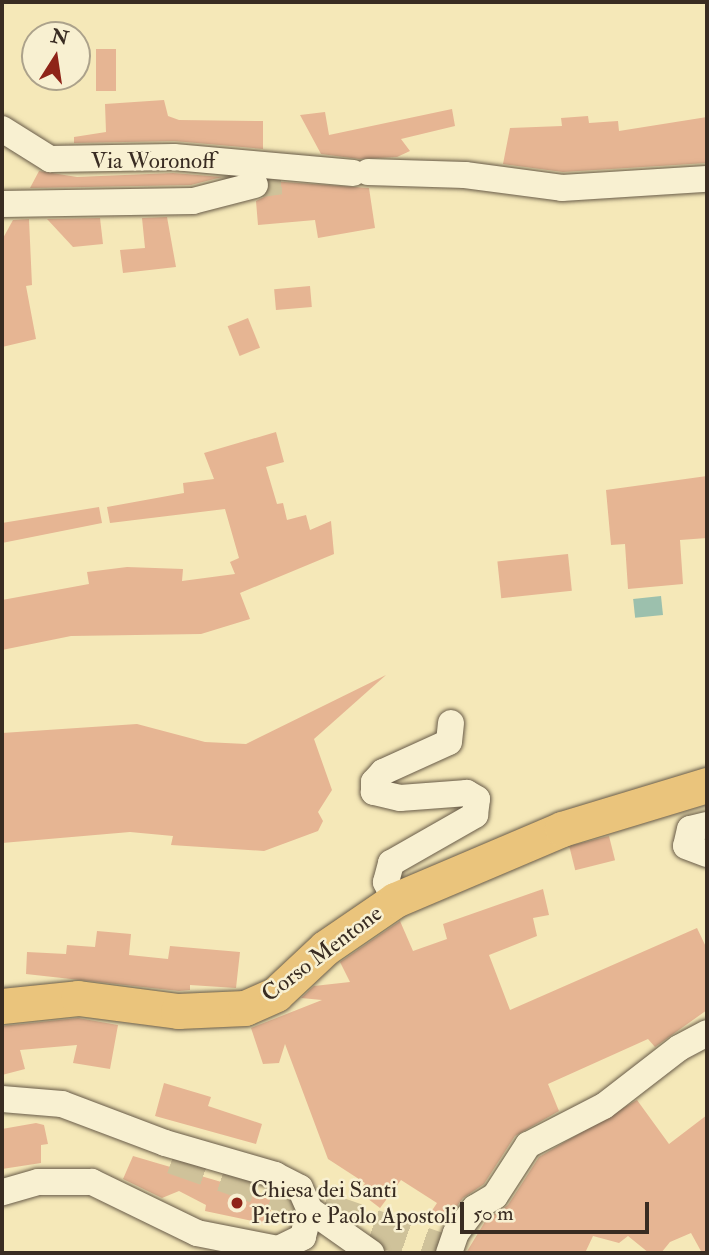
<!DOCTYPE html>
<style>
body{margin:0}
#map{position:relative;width:709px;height:1255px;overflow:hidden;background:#f5e8b8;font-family:"IM FELL Double Pica",serif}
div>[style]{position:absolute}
.water>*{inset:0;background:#9cc0ad;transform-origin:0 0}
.building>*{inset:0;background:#e6b593;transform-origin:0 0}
.minor-tunnel>*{height:26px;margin-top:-13px;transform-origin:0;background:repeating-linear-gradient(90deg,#cfc29a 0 26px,transparent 0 39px)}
.major-tunnel>*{height:35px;margin-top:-17.5px;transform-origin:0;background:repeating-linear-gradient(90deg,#cfc29a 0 35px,transparent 0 53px)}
.roads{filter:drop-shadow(0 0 2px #685b48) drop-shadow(0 0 2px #685b48)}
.minor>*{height:26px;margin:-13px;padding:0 13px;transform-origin:13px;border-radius:13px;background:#f8f0d1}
.major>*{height:35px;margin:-17.5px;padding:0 17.5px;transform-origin:17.5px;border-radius:17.5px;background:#eac47c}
.dots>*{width:19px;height:19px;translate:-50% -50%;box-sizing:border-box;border:4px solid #f8f0d1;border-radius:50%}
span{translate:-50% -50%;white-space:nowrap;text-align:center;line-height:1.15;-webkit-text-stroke:5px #f8f0d1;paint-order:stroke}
.street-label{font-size:23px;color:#392c22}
.poi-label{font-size:23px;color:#392c22}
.left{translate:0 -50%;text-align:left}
.frame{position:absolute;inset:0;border:4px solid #392c22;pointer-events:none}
.north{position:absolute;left:21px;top:21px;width:70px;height:70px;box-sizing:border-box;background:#f8f0d1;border:2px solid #aca28b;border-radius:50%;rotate:12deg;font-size:19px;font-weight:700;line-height:28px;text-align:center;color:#392c22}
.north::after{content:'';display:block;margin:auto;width:24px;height:32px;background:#8f2418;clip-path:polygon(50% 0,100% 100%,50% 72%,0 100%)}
.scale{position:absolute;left:460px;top:1202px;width:189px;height:32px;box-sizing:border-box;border:4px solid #392c22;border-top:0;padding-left:9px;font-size:21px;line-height:24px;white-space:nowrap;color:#392c22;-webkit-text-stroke:5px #f8f0d1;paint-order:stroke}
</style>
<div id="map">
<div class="water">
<div style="left:661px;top:596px;width:19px;height:28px;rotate:84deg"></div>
</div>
<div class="building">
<div style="left:96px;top:49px;width:20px;height:42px"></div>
<div style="clip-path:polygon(164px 100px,168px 116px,179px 120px,263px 121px,263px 149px,174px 141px,74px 143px,74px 137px,106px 132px,105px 104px)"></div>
<div style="clip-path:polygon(452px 109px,455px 126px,401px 139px,410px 151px,397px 157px,359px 159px,321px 154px,300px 115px,325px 112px,329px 135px)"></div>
<div style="clip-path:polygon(588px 116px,589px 123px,618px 121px,619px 131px,707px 117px,707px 163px,563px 172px,503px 164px,510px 128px,562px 126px,561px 118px)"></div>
<div style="clip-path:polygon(39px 171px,77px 177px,173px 173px,222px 177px,191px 185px,30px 188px)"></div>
<div style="clip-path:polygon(270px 181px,369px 188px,375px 228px,318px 238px,315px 220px,258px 225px,256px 201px,266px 196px)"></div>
<div style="clip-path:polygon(167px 217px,176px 267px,123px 273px,120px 250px,145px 248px,142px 218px)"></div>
<div style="clip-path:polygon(100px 218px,103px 244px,73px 247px,47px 219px)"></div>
<div style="clip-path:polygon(29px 219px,32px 285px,26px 286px,36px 339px,2px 347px,2px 240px,13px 220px)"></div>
<div style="left:310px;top:286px;width:21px;height:36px;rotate:85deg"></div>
<div style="left:248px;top:318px;width:32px;height:22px;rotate:68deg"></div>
<div style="clip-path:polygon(276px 432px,284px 462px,266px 467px,277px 504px,283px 503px,287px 520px,306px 515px,310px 530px,331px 521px,334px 554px,240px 593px,250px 619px,201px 634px,71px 636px,2px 650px,2px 600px,89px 584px,87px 572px,127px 567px,183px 569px,182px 581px,235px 574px,230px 562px,239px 558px,225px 509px,110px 523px,107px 507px,184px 493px,183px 483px,214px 479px,204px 453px)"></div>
<div style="clip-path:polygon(707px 476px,707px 538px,680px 540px,683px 584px,628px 589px,625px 544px,611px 545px,606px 490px)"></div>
<div style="clip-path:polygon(99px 507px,102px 523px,2px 543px,2px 523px)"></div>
<div style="left:568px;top:554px;width:37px;height:71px;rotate:84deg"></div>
<div style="clip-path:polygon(386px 675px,314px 739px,332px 790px,318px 812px,323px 821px,318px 831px,264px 851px,171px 845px,173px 836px,130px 832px,2px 843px,2px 733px,137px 724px,205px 742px,246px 744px)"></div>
<div style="left:609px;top:836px;width:25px;height:41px;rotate:76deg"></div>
<div style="clip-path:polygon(543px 889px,549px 915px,533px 918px,537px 936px,489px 955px,510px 1010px,697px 928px,707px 949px,707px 1010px,655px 1047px,648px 1039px,548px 1084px,559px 1111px,515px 1136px,484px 1184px,463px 1198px,443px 1225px,429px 1215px,437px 1203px,401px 1180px,380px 1208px,359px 1192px,365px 1183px,328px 1159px,285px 1044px,279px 1063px,263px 1064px,251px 1028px,322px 1000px,301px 998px,314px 986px,350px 982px,340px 962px,400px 921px,413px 951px,447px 939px,443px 924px)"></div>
<div style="clip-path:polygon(97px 931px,131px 934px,129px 955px,168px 959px,170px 946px,240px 952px,236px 988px,190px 985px,190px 990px,179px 991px,26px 974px,27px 952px,66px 954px,67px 945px,95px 947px)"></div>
<div style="clip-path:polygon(78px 1018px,118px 1025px,110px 1069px,73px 1063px,77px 1045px,20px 1050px,25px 1069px,2px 1075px,2px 1026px)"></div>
<div style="clip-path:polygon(164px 1083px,211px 1097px,208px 1106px,262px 1124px,256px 1144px,155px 1116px)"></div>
<div style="clip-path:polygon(637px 1100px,669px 1144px,707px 1115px,707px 1253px,702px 1253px,691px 1233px,670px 1242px,661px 1253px,649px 1253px,628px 1236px,619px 1243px,593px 1236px,585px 1253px,466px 1253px,486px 1220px,508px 1205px,539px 1157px)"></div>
<div style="clip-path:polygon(36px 1123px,44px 1125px,48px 1144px,41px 1145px,41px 1163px,2px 1169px,2px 1129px)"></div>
<div style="clip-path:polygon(133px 1156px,235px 1186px,236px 1180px,253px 1185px,251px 1190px,274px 1200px,267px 1224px,205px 1211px,206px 1205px,179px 1191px,162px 1198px,123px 1179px)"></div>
</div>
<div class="minor-tunnel">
<div style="left:255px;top:185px;width:35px;rotate:-8deg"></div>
</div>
<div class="major-tunnel">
<div style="left:173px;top:1156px;width:293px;rotate:19.4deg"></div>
</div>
<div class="roads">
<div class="minor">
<div style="left:2px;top:129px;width:57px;rotate:32deg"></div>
<div style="left:50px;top:159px;width:124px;rotate:-0.9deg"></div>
<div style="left:174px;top:157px;width:180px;rotate:5.1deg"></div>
<div style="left:368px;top:172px;width:97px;rotate:1.8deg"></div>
<div style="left:465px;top:175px;width:98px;rotate:7.6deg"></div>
<div style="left:562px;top:188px;width:145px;rotate:-3.6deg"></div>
<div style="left:2px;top:204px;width:191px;rotate:-0.9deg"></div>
<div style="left:193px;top:201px;width:64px;rotate:-14.5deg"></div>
<div style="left:707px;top:825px;width:17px;rotate:167deg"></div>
<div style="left:690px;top:829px;width:17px;rotate:103deg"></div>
<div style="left:686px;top:846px;width:22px;rotate:21deg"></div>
<div style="left:395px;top:900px;width:20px;rotate:-117deg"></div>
<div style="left:386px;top:882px;width:20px;rotate:-75deg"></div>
<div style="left:391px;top:863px;width:97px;rotate:-29.7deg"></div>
<div style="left:475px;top:815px;width:16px;rotate:-83deg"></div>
<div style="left:477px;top:799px;width:12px;rotate:-149deg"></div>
<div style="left:467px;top:793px;width:67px;rotate:175.7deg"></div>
<div style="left:400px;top:798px;width:27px;rotate:-167deg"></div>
<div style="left:374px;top:792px;width:10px;rotate:-90deg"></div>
<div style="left:374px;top:782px;width:13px;rotate:-48deg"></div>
<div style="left:383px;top:772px;width:72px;rotate:-24.4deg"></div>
<div style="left:449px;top:742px;width:19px;rotate:-84deg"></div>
<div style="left:2px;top:1099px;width:60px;rotate:4.8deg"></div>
<div style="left:62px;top:1104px;width:110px;rotate:20.7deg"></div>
<div style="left:165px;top:1143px;width:115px;rotate:16.2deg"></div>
<div style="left:275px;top:1175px;width:28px;rotate:27deg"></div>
<div style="left:300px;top:1188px;width:24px;rotate:66deg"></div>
<div style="left:310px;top:1210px;width:28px;rotate:105deg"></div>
<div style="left:303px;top:1237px;width:28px;rotate:154deg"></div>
<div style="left:278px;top:1249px;width:83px;rotate:-168.8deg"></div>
<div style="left:197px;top:1233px;width:117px;rotate:-154.1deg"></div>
<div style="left:92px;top:1182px;width:54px;rotate:180deg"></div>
<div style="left:38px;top:1182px;width:37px;rotate:164deg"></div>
<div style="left:310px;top:1210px;width:75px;rotate:35.2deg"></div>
<div style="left:449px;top:1253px;width:21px;rotate:-71deg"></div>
<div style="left:456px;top:1233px;width:31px;rotate:-53deg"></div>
<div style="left:475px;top:1208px;width:23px;rotate:-31deg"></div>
<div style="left:495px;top:1196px;width:61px;rotate:-57.1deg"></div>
<div style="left:528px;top:1145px;width:85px;rotate:-27.2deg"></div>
<div style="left:604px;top:1106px;width:95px;rotate:-37.7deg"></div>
<div style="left:679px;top:1048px;width:32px;rotate:-28deg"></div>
</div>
<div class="major">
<div style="left:2px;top:1006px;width:76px;rotate:-6deg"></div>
<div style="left:78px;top:998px;width:101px;rotate:7.4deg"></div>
<div style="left:178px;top:1011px;width:67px;rotate:-2.6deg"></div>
<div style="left:245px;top:1008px;width:34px;rotate:-24deg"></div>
<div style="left:276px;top:994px;width:67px;rotate:-43.2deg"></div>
<div style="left:325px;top:948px;width:85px;rotate:-34.4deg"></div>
<div style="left:395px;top:900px;width:181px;rotate:-23deg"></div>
<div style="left:562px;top:829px;width:152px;rotate:-16.9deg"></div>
</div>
</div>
<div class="dots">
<div style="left:237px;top:1203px;background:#8f2418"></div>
</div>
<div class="street-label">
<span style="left:153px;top:161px">Via Woronoff</span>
<span style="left:322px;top:954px;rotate:-37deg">Corso Mentone</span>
</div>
<div class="poi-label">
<span class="left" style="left:251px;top:1203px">Chiesa dei Santi<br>Pietro e Paolo Apostoli</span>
</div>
<div class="frame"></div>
<div class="north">N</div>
<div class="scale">50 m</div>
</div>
